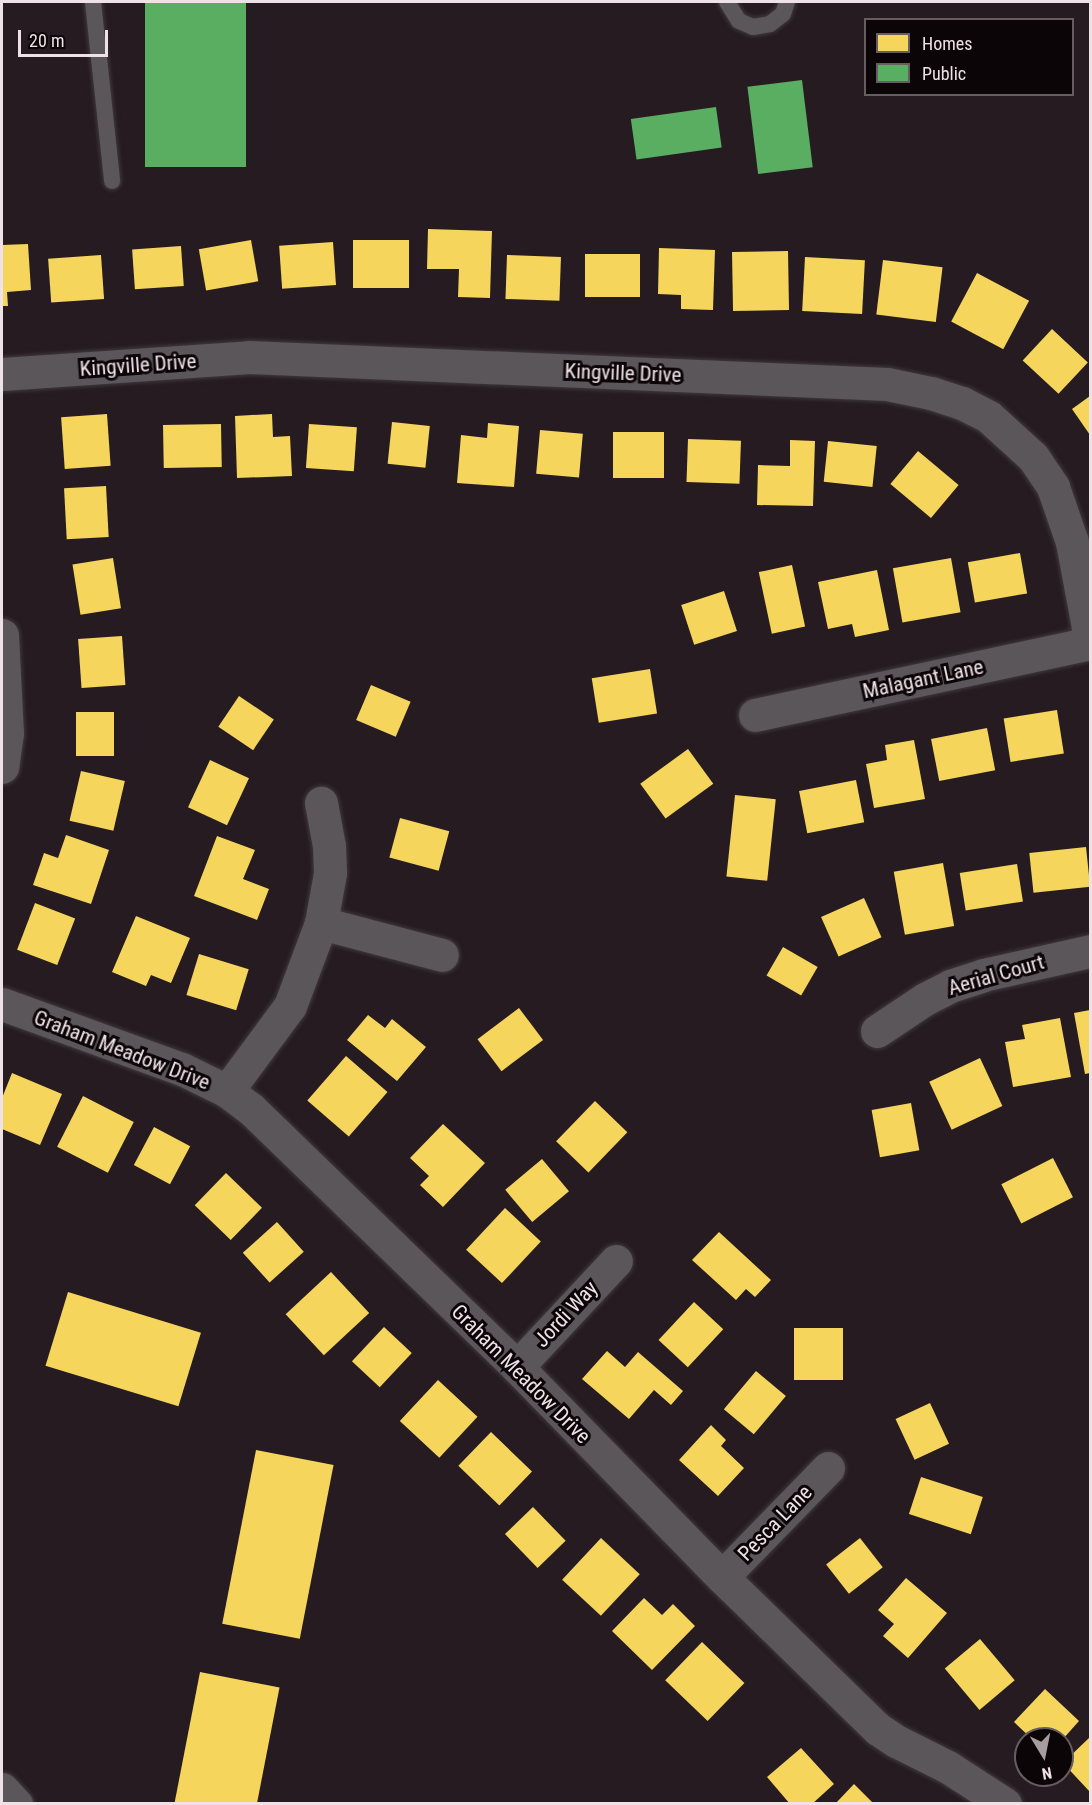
<!DOCTYPE html>
<style>
body{margin:0}
#map{position:relative;width:1092px;height:1805px;overflow:hidden;background:#251b20;font-family:"Roboto Condensed",sans-serif}
div>[style]{position:absolute}
.homes>*{inset:0;background:#f6d55c;transform-origin:0 0}
.public>*{inset:0;background:#5aae61;transform-origin:0 0}
.roads{filter:drop-shadow(0 0 2px #40383c) drop-shadow(0 0 2px #40383c)}
.lane>*{height:16px;margin:-8px;padding:0 8px;transform-origin:8px;border-radius:8px;background:#5b5659}
.street>*{height:33px;margin:-16.5px;padding:0 16.5px;transform-origin:16.5px;border-radius:16.5px;background:#5b5659}
span{translate:-50% -50%;white-space:nowrap;text-align:center;line-height:1.15;-webkit-text-stroke:6px #0c0508;paint-order:stroke}
.street-label{font-size:21px;color:#eee2e6}
.frame{position:absolute;inset:0;border:3px solid #eee2e6;pointer-events:none}
.legend{position:absolute;left:864px;top:18px;width:210px;height:78px;box-sizing:border-box;background:#0c0508;border:2px solid #665d61;margin:0;padding:8px 10px;list-style:none;font-size:18px;color:#eee2e6}
.legend li{display:flex;align-items:center;gap:12px;height:30px}
.legend b{width:30px;border:2px solid #665d61}
.north{position:absolute;left:1014px;top:1727px;width:60px;height:60px;box-sizing:border-box;background:#0c0508;border:2px solid #665d61;border-radius:50%;rotate:170deg;font-size:16px;font-weight:700;line-height:24px;text-align:center;color:#eee2e6}
.north::after{content:'';display:block;margin:auto;width:21px;height:27px;background:#a89ca1;clip-path:polygon(50% 0,100% 100%,50% 72%,0 100%)}
.scale{position:absolute;left:18px;top:30px;width:90px;height:27px;box-sizing:border-box;border:3px solid #eee2e6;border-top:0;padding-left:8px;font-size:18px;line-height:21px;white-space:nowrap;color:#eee2e6;-webkit-text-stroke:4px #0c0508;paint-order:stroke}
</style>
<div id="map">
<div class="homes">
<div style="clip-path:polygon(428px 229px,492px 231px,490px 298px,458px 297px,459px 269px,427px 269px)"></div>
<div style="left:251px;top:240px;width:42px;height:53px;rotate:80deg"></div>
<div style="left:353px;top:240px;width:56px;height:48px"></div>
<div style="left:333px;top:242px;width:43px;height:54px;rotate:86deg"></div>
<div style="clip-path:polygon(28px 244px,31px 290px,7px 292px,8px 306px,2px 306px,2px 245px)"></div>
<div style="left:181px;top:246px;width:40px;height:49px;rotate:86deg"></div>
<div style="clip-path:polygon(659px 248px,715px 250px,713px 310px,681px 309px,681px 295px,658px 294px)"></div>
<div style="left:788px;top:251px;width:59px;height:56px;rotate:89deg"></div>
<div style="left:585px;top:254px;width:55px;height:43px"></div>
<div style="left:101px;top:255px;width:44px;height:53px;rotate:86deg"></div>
<div style="left:507px;top:255px;width:54px;height:44px;rotate:2deg"></div>
<div style="left:805px;top:257px;width:60px;height:54px;rotate:3deg"></div>
<div style="left:883px;top:260px;width:60px;height:55px;rotate:7deg"></div>
<div style="left:977px;top:273px;width:59px;height:55px;rotate:28deg"></div>
<div style="left:1052px;top:329px;width:49px;height:43px;rotate:43deg"></div>
<div style="clip-path:polygon(1090px 396px,1090px 435px,1072px 409px)"></div>
<div style="left:107px;top:414px;width:52px;height:46px;rotate:86deg"></div>
<div style="clip-path:polygon(272px 414px,273px 437px,290px 436px,292px 476px,237px 478px,235px 416px)"></div>
<div style="left:392px;top:422px;width:38px;height:42px;rotate:6deg"></div>
<div style="clip-path:polygon(488px 423px,519px 426px,514px 487px,457px 483px,461px 435px,487px 438px)"></div>
<div style="left:221px;top:424px;width:43px;height:58px;rotate:89deg"></div>
<div style="left:309px;top:424px;width:48px;height:44px;rotate:4deg"></div>
<div style="left:540px;top:430px;width:43px;height:44px;rotate:5deg"></div>
<div style="left:613px;top:432px;width:51px;height:46px"></div>
<div style="left:688px;top:439px;width:53px;height:43px;rotate:2deg"></div>
<div style="clip-path:polygon(790px 440px,815px 441px,813px 506px,757px 505px,758px 465px,790px 466px)"></div>
<div style="left:828px;top:441px;width:49px;height:41px;rotate:6deg"></div>
<div style="left:918px;top:451px;width:53px;height:43px;rotate:40deg"></div>
<div style="left:106px;top:486px;width:51px;height:42px;rotate:87deg"></div>
<div style="left:1020px;top:553px;width:41px;height:53px;rotate:80deg"></div>
<div style="left:113px;top:558px;width:51px;height:41px;rotate:81deg"></div>
<div style="left:951px;top:558px;width:55px;height:59px;rotate:80deg"></div>
<div style="left:792px;top:565px;width:63px;height:34px;rotate:78deg"></div>
<div style="clip-path:polygon(877px 570px,889px 630px,855px 637px,852px 624px,828px 629px,818px 582px)"></div>
<div style="left:724px;top:591px;width:42px;height:45px;rotate:72deg"></div>
<div style="left:122px;top:636px;width:49px;height:44px;rotate:86deg"></div>
<div style="left:650px;top:669px;width:45px;height:59px;rotate:81deg"></div>
<div style="left:371px;top:685px;width:43px;height:38px;rotate:23deg"></div>
<div style="left:239px;top:696px;width:42px;height:37px;rotate:34deg"></div>
<div style="left:1057px;top:710px;width:44px;height:54px;rotate:81deg"></div>
<div style="left:114px;top:712px;width:44px;height:38px;rotate:90deg"></div>
<div style="left:987px;top:728px;width:43px;height:57px;rotate:79deg"></div>
<div style="clip-path:polygon(914px 740px,925px 799px,874px 808px,866px 764px,887px 760px,885px 745px)"></div>
<div style="left:688px;top:749px;width:43px;height:59px;rotate:54deg"></div>
<div style="left:210px;top:760px;width:43px;height:52px;rotate:25deg"></div>
<div style="left:81px;top:771px;width:45px;height:51px;rotate:13deg"></div>
<div style="left:856px;top:780px;width:43px;height:58px;rotate:79deg"></div>
<div style="left:735px;top:795px;width:41px;height:82px;rotate:6deg"></div>
<div style="left:400px;top:818px;width:51px;height:41px;rotate:15deg"></div>
<div style="clip-path:polygon(66px 835px,109px 850px,91px 904px,33px 885px,44px 853px,58px 858px)"></div>
<div style="clip-path:polygon(217px 836px,255px 850px,243px 879px,269px 889px,257px 920px,194px 896px)"></div>
<div style="left:1086px;top:847px;width:40px;height:57px;rotate:84deg"></div>
<div style="left:943px;top:863px;width:64px;height:50px;rotate:80deg"></div>
<div style="left:1017px;top:864px;width:38px;height:58px;rotate:81deg"></div>
<div style="left:864px;top:898px;width:43px;height:47px;rotate:66deg"></div>
<div style="left:35px;top:903px;width:43px;height:50px;rotate:21deg"></div>
<div style="clip-path:polygon(136px 916px,190px 938px,171px 983px,151px 975px,146px 986px,112px 972px)"></div>
<div style="left:783px;top:947px;width:40px;height:33px;rotate:30deg"></div>
<div style="left:199px;top:954px;width:52px;height:43px;rotate:17deg"></div>
<div style="left:519px;top:1008px;width:40px;height:52px;rotate:53deg"></div>
<div style="clip-path:polygon(1090px 1010px,1090px 1073px,1085px 1074px,1074px 1013px)"></div>
<div style="clip-path:polygon(368px 1015px,385px 1028px,392px 1019px,426px 1047px,397px 1081px,347px 1040px)"></div>
<div style="clip-path:polygon(1060px 1018px,1071px 1077px,1013px 1087px,1005px 1042px,1025px 1039px,1022px 1025px)"></div>
<div style="left:346px;top:1056px;width:55px;height:59px;rotate:41deg"></div>
<div style="left:980px;top:1058px;width:53px;height:56px;rotate:65deg"></div>
<div style="clip-path:polygon(12px 1073px,62px 1094px,40px 1145px,2px 1129px,2px 1098px)"></div>
<div style="left:83px;top:1096px;width:57px;height:57px;rotate:27deg"></div>
<div style="left:595px;top:1101px;width:45px;height:56px;rotate:44deg"></div>
<div style="left:911px;top:1103px;width:48px;height:40px;rotate:80deg"></div>
<div style="clip-path:polygon(443px 1124px,485px 1163px,443px 1207px,420px 1185px,429px 1176px,410px 1158px)"></div>
<div style="left:154px;top:1127px;width:41px;height:43px;rotate:28deg"></div>
<div style="left:1053px;top:1158px;width:44px;height:58px;rotate:63deg"></div>
<div style="left:542px;top:1159px;width:42px;height:48px;rotate:50deg"></div>
<div style="left:226px;top:1173px;width:50px;height:45px;rotate:44deg"></div>
<div style="left:505px;top:1208px;width:49px;height:57px;rotate:43deg"></div>
<div style="left:277px;top:1222px;width:40px;height:46px;rotate:48deg"></div>
<div style="clip-path:polygon(719px 1232px,771px 1280px,755px 1297px,746px 1289px,736px 1300px,692px 1260px)"></div>
<div style="left:331px;top:1272px;width:56px;height:62px;rotate:47deg"></div>
<div style="left:68px;top:1292px;width:139px;height:77px;rotate:17deg"></div>
<div style="left:694px;top:1302px;width:40px;height:52px;rotate:43deg"></div>
<div style="left:384px;top:1327px;width:38px;height:47px;rotate:43deg"></div>
<div style="left:794px;top:1328px;width:49px;height:52px"></div>
<div style="clip-path:polygon(607px 1351px,625px 1367px,638px 1352px,683px 1391px,671px 1405px,654px 1390px,629px 1419px,582px 1379px)"></div>
<div style="left:756px;top:1371px;width:39px;height:50px;rotate:40deg"></div>
<div style="left:438px;top:1380px;width:54px;height:56px;rotate:43deg"></div>
<div style="left:930px;top:1403px;width:45px;height:38px;rotate:65deg"></div>
<div style="clip-path:polygon(711px 1425px,726px 1440px,721px 1446px,744px 1468px,718px 1496px,679px 1460px)"></div>
<div style="left:491px;top:1432px;width:57px;height:47px;rotate:44deg"></div>
<div style="left:256px;top:1450px;width:79px;height:177px;rotate:11deg"></div>
<div style="left:921px;top:1477px;width:65px;height:39px;rotate:18deg"></div>
<div style="left:533px;top:1507px;width:47px;height:39px;rotate:46deg"></div>
<div style="left:601px;top:1538px;width:53px;height:57px;rotate:43deg"></div>
<div style="left:860px;top:1538px;width:37px;height:43px;rotate:52deg"></div>
<div style="clip-path:polygon(906px 1578px,947px 1613px,908px 1658px,883px 1636px,894px 1624px,878px 1610px)"></div>
<div style="clip-path:polygon(644px 1598px,662px 1615px,673px 1604px,695px 1626px,652px 1670px,612px 1631px)"></div>
<div style="left:980px;top:1639px;width:54px;height:46px;rotate:50deg"></div>
<div style="left:702px;top:1642px;width:59px;height:53px;rotate:44deg"></div>
<div style="left:200px;top:1672px;width:81px;height:135px;rotate:11deg"></div>
<div style="clip-path:polygon(1045px 1689px,1079px 1721px,1063px 1739px,1032px 1739px,1014px 1722px)"></div>
<div style="clip-path:polygon(1090px 1737px,1090px 1792px,1063px 1763px)"></div>
<div style="clip-path:polygon(801px 1748px,834px 1784px,812px 1804px,790px 1804px,767px 1777px)"></div>
<div style="clip-path:polygon(854px 1784px,874px 1804px,835px 1804px)"></div>
</div>
<div class="public">
<div style="left:145px;top:2px;width:101px;height:165px"></div>
<div style="left:802px;top:80px;width:88px;height:55px;rotate:83deg"></div>
<div style="left:716px;top:107px;width:41px;height:86px;rotate:82deg"></div>
</div>
<div class="roads">
<div class="lane">
<div style="left:93px;top:2px;width:180px;rotate:83.9deg"></div>
<div style="left:727px;top:2px;width:22px;rotate:58deg"></div>
<div style="left:739px;top:21px;width:15px;rotate:23deg"></div>
<div style="left:753px;top:27px;width:17px;rotate:-10deg"></div>
<div style="left:770px;top:24px;width:16px;rotate:-38deg"></div>
<div style="left:783px;top:14px;width:13px;rotate:-72deg"></div>
</div>
<div class="street">
<div style="left:2px;top:374px;width:248px;rotate:-3.9deg"></div>
<div style="left:249px;top:357px;width:639px;rotate:2.42deg"></div>
<div style="left:887px;top:384px;width:45px;rotate:11.6deg"></div>
<div style="left:931px;top:393px;width:33px;rotate:18deg"></div>
<div style="left:962px;top:403px;width:30px;rotate:27deg"></div>
<div style="left:989px;top:417px;width:59px;rotate:42.3deg"></div>
<div style="left:1033px;top:457px;width:36px;rotate:56deg"></div>
<div style="left:1053px;top:487px;width:58px;rotate:70.9deg"></div>
<div style="left:1072px;top:542px;width:98px;rotate:79.4deg"></div>
<div style="left:2px;top:635px;width:98px;rotate:87.1deg"></div>
<div style="left:7px;top:733px;width:34px;rotate:98deg"></div>
<div style="left:755px;top:715px;width:343px;rotate:-12.1deg"></div>
<div style="left:321px;top:923px;width:125px;rotate:14.8deg"></div>
<div style="left:2px;top:1004px;width:191px;rotate:19.9deg"></div>
<div style="left:182px;top:1069px;width:50px;rotate:26.1deg"></div>
<div style="left:227px;top:1091px;width:30px;rotate:37deg"></div>
<div style="left:251px;top:1109px;width:371px;rotate:44.1deg"></div>
<div style="left:517px;top:1367px;width:293px;rotate:45.7deg"></div>
<div style="left:722px;top:1577px;width:218px;rotate:44.3deg"></div>
<div style="left:878px;top:1729px;width:22px;rotate:34deg"></div>
<div style="left:896px;top:1741px;width:58px;rotate:26.6deg"></div>
<div style="left:948px;top:1767px;width:68px;rotate:33deg"></div>
<div style="left:877px;top:1031px;width:58px;rotate:-33.7deg"></div>
<div style="left:925px;top:999px;width:28px;rotate:-27deg"></div>
<div style="left:950px;top:986px;width:35px;rotate:-18deg"></div>
<div style="left:983px;top:975px;width:110px;rotate:-12.6deg"></div>
<div style="left:227px;top:1091px;width:106px;rotate:-53.5deg"></div>
<div style="left:290px;top:1006px;width:89px;rotate:-69.5deg"></div>
<div style="left:321px;top:923px;width:51px;rotate:-79.8deg"></div>
<div style="left:330px;top:873px;width:27px;rotate:-92deg"></div>
<div style="left:329px;top:846px;width:44px;rotate:-100.5deg"></div>
<div style="left:517px;top:1367px;width:145px;rotate:-47deg"></div>
<div style="left:722px;top:1577px;width:152px;rotate:-45.8deg"></div>
<div style="left:2px;top:1789px;width:21px;rotate:47deg"></div>
</div>
</div>
<div class="street-label">
<span style="left:138px;top:365px;rotate:-4deg">Kingville Drive</span>
<span style="left:623px;top:373px;rotate:2deg">Kingville Drive</span>
<span style="left:923px;top:679px;rotate:-12deg">Malagant Lane</span>
<span style="left:996px;top:975px;rotate:-16deg">Aerial Court</span>
<span style="left:122px;top:1050px;rotate:21deg">Graham Meadow Drive</span>
<span style="left:566px;top:1314px;rotate:-47deg">Jordi Way</span>
<span style="left:521px;top:1374px;rotate:45deg">Graham Meadow Drive</span>
<span style="left:775px;top:1523px;rotate:-46deg">Pesca Lane</span>
</div>
<div class="frame"></div>
<ul class="legend">
<li><b style="height:16px;background:#f6d55c"></b>Homes</li>
<li><b style="height:16px;background:#5aae61"></b>Public</li>
</ul>
<div class="north">N</div>
<div class="scale">20 m</div>
</div>
